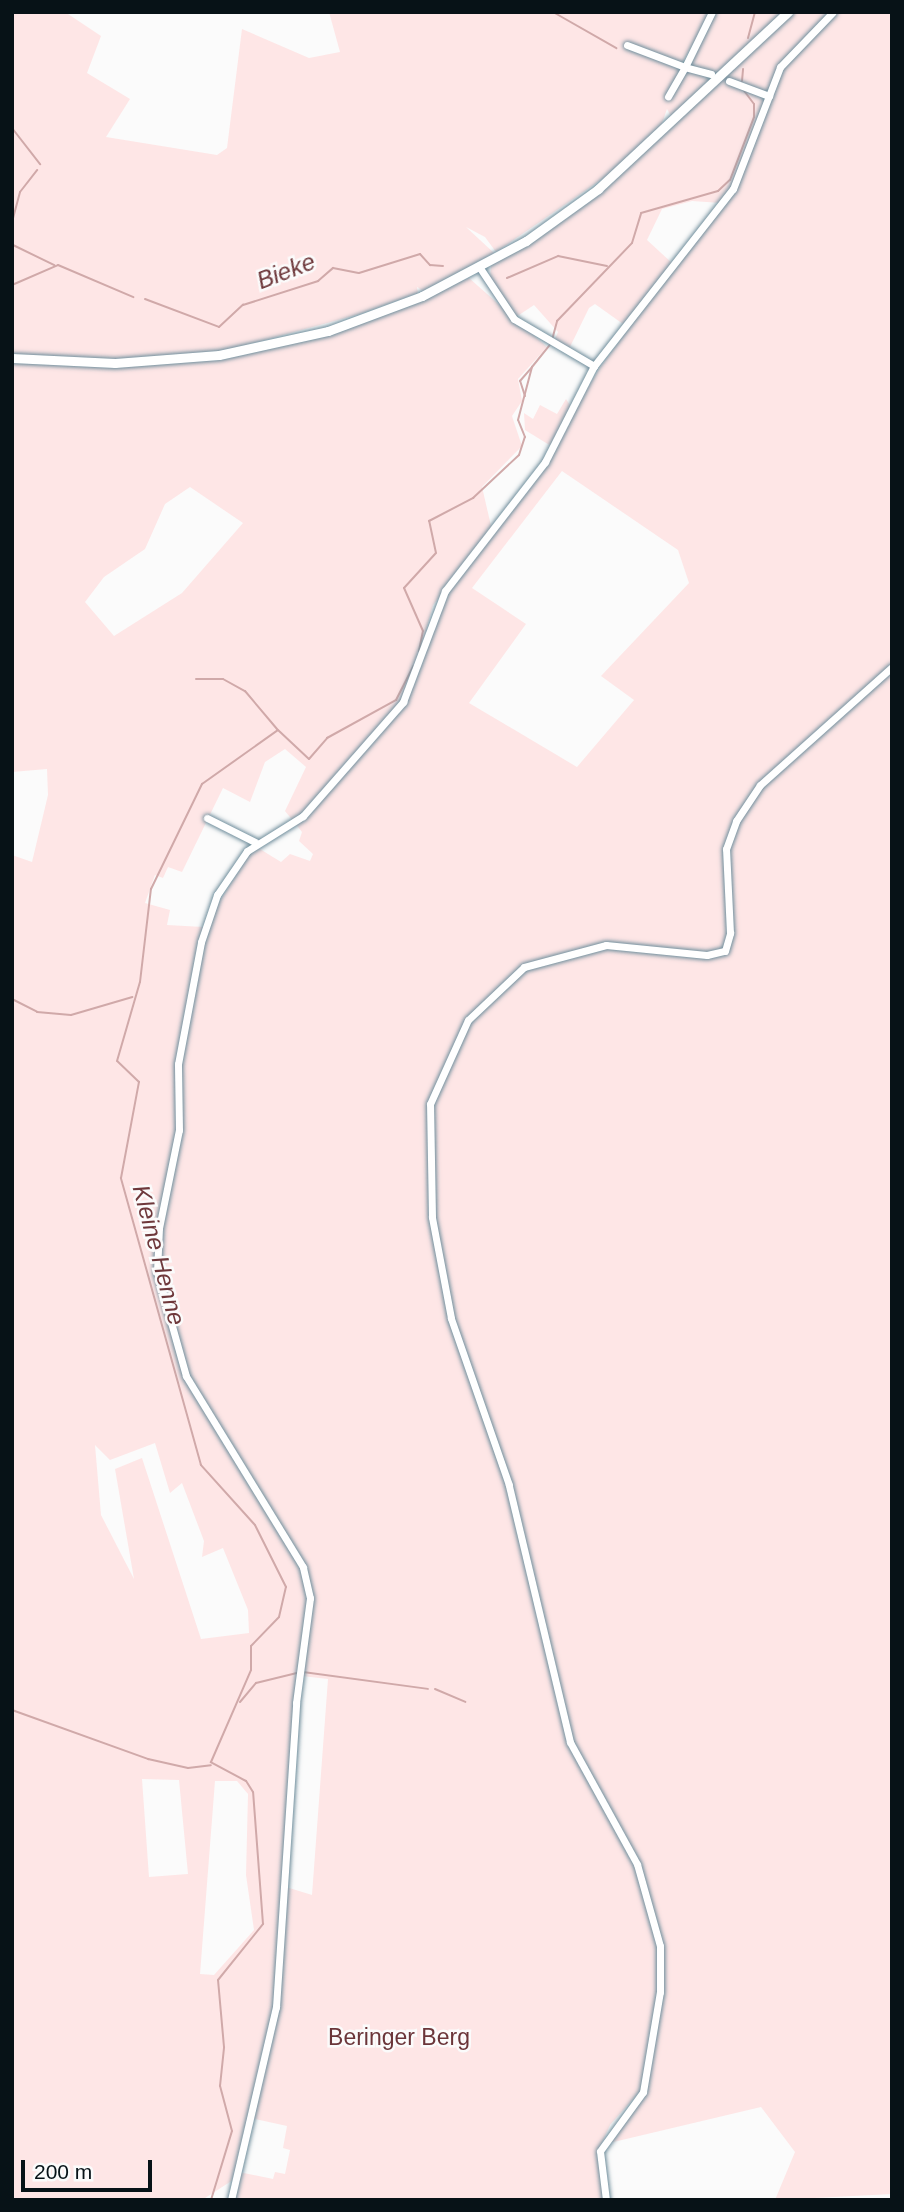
<!DOCTYPE html>
<style>
body{margin:0}
#map{position:relative;width:904px;height:2212px;overflow:hidden;background:#fbfbfb;font-family:Arial,sans-serif}
div>[style]{position:absolute}
.green>*{inset:0;background:#fee6e6}
.stream>*{height:2px;margin:-1px;padding:0 1px;transform-origin:1px;border-radius:1px;background:#d0a9a9}
.roads{filter:drop-shadow(0 0 2px #708e9c) drop-shadow(0 0 2px #708e9c)}
.minor>*{height:7px;margin:-3.5px;padding:0 3.5px;transform-origin:3.5px;border-radius:3.5px;background:#fff}
.major>*{height:9px;margin:-4.5px;padding:0 4.5px;transform-origin:4.5px;border-radius:4.5px;background:#fff}
span{translate:-50% -50%;white-space:nowrap;text-align:center;line-height:1.15;-webkit-text-stroke:5px #fbfbfb;paint-order:stroke}
.park-label{font-size:23px;color:#6b3539}
.water-label{font-size:24px;color:#6e383b;font-style:italic}
.frame{position:absolute;inset:0;border:14px solid #071217;pointer-events:none}
.scale{position:absolute;left:21px;top:2160px;width:131px;height:32px;box-sizing:border-box;border:4px solid #071217;border-top:0;padding-left:9px;font-size:21px;line-height:24px;white-space:nowrap;color:#071217;-webkit-text-stroke:5px #fbfbfb;paint-order:stroke}
</style>
<div id="map">
<div class="green">
<div style="clip-path:polygon(evenodd,12px 12px,65px 12px,101px 36px,87px 73px,130px 99px,106px 137px,217px 155px,227px 148px,242px 29px,309px 58px,340px 52px,329px 12px,711px 12px,682px 63px,686px 70px,716px 12px,784px 12px,672px 118px,667px 109px,661px 126px,608px 175px,496px 252px,485px 237px,466px 227px,494px 253px,423px 291px,417px 287px,418px 293px,360px 314px,239px 347px,240px 356px,360px 324px,469px 278px,547px 347px,518px 379px,522px 401px,512px 416px,522px 446px,482px 487px,492px 530px,433px 605px,407px 700px,445px 596px,530px 488px,599px 369px,721px 203px,692px 201px,662px 209px,647px 240px,672px 263px,623px 324px,595px 304px,589px 308px,568px 351px,553px 344px,558px 332px,534px 305px,516px 317px,490px 279px,491px 266px,633px 163px,792px 12px,892px 12px,892px 2194px,775px 2200px,795px 2152px,761px 2107px,605px 2144px,644px 2095px,651px 2027px,642px 2089px,610px 2125px,597px 2154px,604px 2200px,235px 2200px,239px 2172px,273px 2179px,275px 2172px,285px 2174px,290px 2150px,283px 2148px,287px 2126px,250px 2118px,233px 2180px,202px 2200px,12px 2200px,12px 855px,32px 862px,48px 795px,47px 769px,12px 772px,12px 12px,562px 471px,678px 550px,689px 583px,601px 676px,634px 700px,577px 767px,469px 703px,526px 624px,472px 588px,562px 471px,12px 12px,190px 487px,243px 523px,182px 593px,114px 636px,85px 602px,104px 577px,145px 549px,165px 504px,190px 487px,12px 12px,285px 749px,306px 767px,285px 811px,302px 832px,299px 841px,313px 854px,310px 861px,290px 854px,281px 862px,255px 846px,203px 927px,167px 925px,170px 910px,145px 903px,155px 875px,163px 878px,168px 867px,182px 872px,223px 788px,250px 802px,265px 762px,285px 749px,12px 12px,155px 1443px,170px 1493px,182px 1483px,204px 1541px,202px 1557px,223px 1548px,248px 1610px,249px 1633px,201px 1639px,142px 1458px,115px 1469px,134px 1579px,101px 1515px,95px 1445px,110px 1460px,155px 1443px,12px 12px,302px 1676px,328px 1679px,312px 1895px,286px 1887px,302px 1676px,12px 12px,142px 1779px,179px 1780px,188px 1874px,149px 1877px,142px 1779px,12px 12px,215px 1781px,237px 1781px,248px 1794px,246px 1875px,254px 1930px,214px 1975px,200px 1974px,215px 1781px)"></div>
<div style="clip-path:polygon(566px 399px,573px 410px,551px 446px,525px 430px,524px 413px,533px 419px,540px 405px,557px 414px)"></div>
</div>
<div class="stream">
<div style="left:553px;top:12px;width:73px;rotate:29.7deg"></div>
<div style="left:748px;top:38px;width:27px;rotate:-75deg"></div>
<div style="left:742px;top:81px;width:12px;rotate:-85deg"></div>
<div style="left:12px;top:128px;width:46px;rotate:52.1deg"></div>
<div style="left:12px;top:222px;width:31px;rotate:-75deg"></div>
<div style="left:20px;top:192px;width:28px;rotate:-52deg"></div>
<div style="left:13px;top:245px;width:46px;rotate:26deg"></div>
<div style="left:507px;top:278px;width:56px;rotate:-23.3deg"></div>
<div style="left:558px;top:256px;width:50px;rotate:11.5deg"></div>
<div style="left:12px;top:285px;width:50px;rotate:-23.5deg"></div>
<div style="left:58px;top:265px;width:82px;rotate:23.1deg"></div>
<div style="left:145px;top:299px;width:79px;rotate:20.7deg"></div>
<div style="left:219px;top:327px;width:33px;rotate:-43deg"></div>
<div style="left:243px;top:305px;width:79px;rotate:-17.7deg"></div>
<div style="left:318px;top:281px;width:20px;rotate:-41deg"></div>
<div style="left:333px;top:268px;width:26px;rotate:11deg"></div>
<div style="left:359px;top:273px;width:64px;rotate:-17.3deg"></div>
<div style="left:420px;top:254px;width:15px;rotate:48deg"></div>
<div style="left:430px;top:265px;width:13px;rotate:4deg"></div>
<div style="left:552px;top:340px;width:20px;rotate:-75deg"></div>
<div style="left:557px;top:321px;width:108px;rotate:-46.1deg"></div>
<div style="left:632px;top:243px;width:31px;rotate:-73deg"></div>
<div style="left:641px;top:213px;width:80px;rotate:-15.9deg"></div>
<div style="left:718px;top:191px;width:16px;rotate:-43deg"></div>
<div style="left:730px;top:180px;width:67px;rotate:-69.1deg"></div>
<div style="left:754px;top:117px;width:13px;rotate:-90deg"></div>
<div style="left:754px;top:104px;width:21px;rotate:-127deg"></div>
<div style="left:525px;top:396px;width:16px;rotate:-108deg"></div>
<div style="left:520px;top:381px;width:18px;rotate:-49deg"></div>
<div style="left:419px;top:651px;width:20px;rotate:-79deg"></div>
<div style="left:423px;top:631px;width:47px;rotate:-113.8deg"></div>
<div style="left:404px;top:588px;width:47px;rotate:-47.6deg"></div>
<div style="left:436px;top:553px;width:33px;rotate:-102deg"></div>
<div style="left:429px;top:521px;width:50px;rotate:-27.6deg"></div>
<div style="left:473px;top:498px;width:63px;rotate:-43.1deg"></div>
<div style="left:519px;top:455px;width:19px;rotate:-72deg"></div>
<div style="left:525px;top:437px;width:18px;rotate:-112deg"></div>
<div style="left:518px;top:420px;width:55px;rotate:-75.2deg"></div>
<div style="left:532px;top:367px;width:28px;rotate:-51deg"></div>
<div style="left:196px;top:679px;width:27px"></div>
<div style="left:223px;top:679px;width:25px;rotate:29deg"></div>
<div style="left:245px;top:691px;width:50px;rotate:49.9deg"></div>
<div style="left:12px;top:999px;width:28px;rotate:27deg"></div>
<div style="left:37px;top:1012px;width:34px;rotate:5deg"></div>
<div style="left:71px;top:1015px;width:64px;rotate:-16.4deg"></div>
<div style="left:303px;top:1672px;width:126px;rotate:7.7deg"></div>
<div style="left:435px;top:1689px;width:33px;rotate:23deg"></div>
<div style="left:240px;top:1702px;width:25px;rotate:-50deg"></div>
<div style="left:256px;top:1683px;width:42px;rotate:-13.7deg"></div>
<div style="left:12px;top:1710px;width:145px;rotate:19.8deg"></div>
<div style="left:148px;top:1759px;width:41px;rotate:12.7deg"></div>
<div style="left:188px;top:1768px;width:23px;rotate:-7deg"></div>
<div style="left:211px;top:2200px;width:72px;rotate:-73.1deg"></div>
<div style="left:232px;top:2131px;width:47px;rotate:-104.9deg"></div>
<div style="left:220px;top:2086px;width:39px;rotate:-84deg"></div>
<div style="left:224px;top:2047px;width:67px;rotate:-95.1deg"></div>
<div style="left:218px;top:1980px;width:72px;rotate:-51.2deg"></div>
<div style="left:263px;top:1924px;width:132px;rotate:-94.3deg"></div>
<div style="left:253px;top:1792px;width:13px;rotate:-122deg"></div>
<div style="left:246px;top:1781px;width:40px;rotate:-152deg"></div>
<div style="left:211px;top:1762px;width:100px;rotate:-66.5deg"></div>
<div style="left:251px;top:1670px;width:24px;rotate:-90deg"></div>
<div style="left:251px;top:1646px;width:40px;rotate:-46deg"></div>
<div style="left:279px;top:1617px;width:31px;rotate:-77deg"></div>
<div style="left:286px;top:1587px;width:69px;rotate:-116.6deg"></div>
<div style="left:255px;top:1525px;width:81px;rotate:-132deg"></div>
<div style="left:201px;top:1465px;width:298px;rotate:-105.6deg"></div>
<div style="left:121px;top:1178px;width:98px;rotate:-79.4deg"></div>
<div style="left:139px;top:1082px;width:30px;rotate:-136deg"></div>
<div style="left:117px;top:1061px;width:82px;rotate:-73.8deg"></div>
<div style="left:140px;top:982px;width:94px;rotate:-83.3deg"></div>
<div style="left:151px;top:889px;width:117px;rotate:-64.1deg"></div>
<div style="left:202px;top:784px;width:93px;rotate:-35.4deg"></div>
<div style="left:278px;top:730px;width:42px;rotate:43.1deg"></div>
<div style="left:309px;top:759px;width:28px;rotate:-49deg"></div>
<div style="left:327px;top:738px;width:79px;rotate:-28.8deg"></div>
<div style="left:396px;top:700px;width:38px;rotate:-63deg"></div>
</div>
<div class="roads">
<div class="minor">
<div style="left:627px;top:45px;width:62px;rotate:20.8deg"></div>
<div style="left:685px;top:67px;width:34px;rotate:120deg"></div>
<div style="left:711px;top:74px;width:27px;rotate:-165deg"></div>
<div style="left:685px;top:67px;width:61px;rotate:-63.9deg"></div>
<div style="left:729px;top:81px;width:43px;rotate:20.6deg"></div>
<div style="left:480px;top:268px;width:61px;rotate:56.3deg"></div>
<div style="left:514px;top:319px;width:93px;rotate:30.4deg"></div>
<div style="left:594px;top:366px;width:225px;rotate:-51.9deg"></div>
<div style="left:733px;top:189px;width:131px;rotate:-68.9deg"></div>
<div style="left:780px;top:67px;width:76px;rotate:-46.1deg"></div>
<div style="left:207px;top:818px;width:54px;rotate:26.6deg"></div>
<div style="left:231px;top:2200px;width:198px;rotate:-76.9deg"></div>
<div style="left:276px;top:2007px;width:305px;rotate:-86.2deg"></div>
<div style="left:296px;top:1703px;width:106px;rotate:-82.4deg"></div>
<div style="left:310px;top:1598px;width:32px;rotate:-103deg"></div>
<div style="left:303px;top:1567px;width:224px;rotate:-121.5deg"></div>
<div style="left:186px;top:1376px;width:108px;rotate:-105.6deg"></div>
<div style="left:157px;top:1272px;width:44px;rotate:-87.4deg"></div>
<div style="left:159px;top:1228px;width:100px;rotate:-78.5deg"></div>
<div style="left:179px;top:1130px;width:66px;rotate:-90.9deg"></div>
<div style="left:178px;top:1064px;width:124px;rotate:-79.3deg"></div>
<div style="left:201px;top:942px;width:50px;rotate:-71.2deg"></div>
<div style="left:217px;top:895px;width:53px;rotate:-55.7deg"></div>
<div style="left:247px;top:851px;width:66px;rotate:-32deg"></div>
<div style="left:303px;top:816px;width:152px;rotate:-48.7deg"></div>
<div style="left:403px;top:702px;width:119px;rotate:-69.3deg"></div>
<div style="left:445px;top:591px;width:163px;rotate:-52.2deg"></div>
<div style="left:545px;top:462px;width:108px;rotate:-63deg"></div>
<div style="left:606px;top:2200px;width:49px;rotate:-97deg"></div>
<div style="left:600px;top:2151px;width:73px;rotate:-53.9deg"></div>
<div style="left:643px;top:2092px;width:101px;rotate:-80.4deg"></div>
<div style="left:660px;top:1992px;width:46px;rotate:-90deg"></div>
<div style="left:660px;top:1946px;width:85px;rotate:-105.7deg"></div>
<div style="left:637px;top:1864px;width:139px;rotate:-118.8deg"></div>
<div style="left:570px;top:1742px;width:264px;rotate:-103.4deg"></div>
<div style="left:509px;top:1485px;width:177px;rotate:-109.2deg"></div>
<div style="left:451px;top:1318px;width:103px;rotate:-100.7deg"></div>
<div style="left:432px;top:1217px;width:113px;rotate:-91deg"></div>
<div style="left:430px;top:1104px;width:92px;rotate:-65.7deg"></div>
<div style="left:468px;top:1020px;width:77px;rotate:-43.4deg"></div>
<div style="left:524px;top:967px;width:85px;rotate:-15deg"></div>
<div style="left:606px;top:945px;width:101px;rotate:5.7deg"></div>
<div style="left:707px;top:955px;width:18px;rotate:-13deg"></div>
<div style="left:725px;top:951px;width:19px;rotate:-74deg"></div>
<div style="left:730px;top:933px;width:84px;rotate:-92.7deg"></div>
<div style="left:726px;top:849px;width:30px;rotate:-70deg"></div>
<div style="left:736px;top:821px;width:43px;rotate:-56.3deg"></div>
<div style="left:760px;top:785px;width:177px;rotate:-41.8deg"></div>
</div>
<div class="major">
<div style="left:12px;top:358px;width:103px;rotate:2.8deg"></div>
<div style="left:115px;top:363px;width:104px;rotate:-4.4deg"></div>
<div style="left:219px;top:355px;width:112px;rotate:-12.4deg"></div>
<div style="left:328px;top:331px;width:100px;rotate:-20.4deg"></div>
<div style="left:422px;top:296px;width:118px;rotate:-27.9deg"></div>
<div style="left:526px;top:241px;width:89px;rotate:-35.8deg"></div>
<div style="left:598px;top:189px;width:260px;rotate:-43deg"></div>
</div>
</div>
<div class="park-label">
<span style="left:399px;top:2037px">Beringer Berg</span>
</div>
<div class="water-label">
<span style="left:286px;top:271px;rotate:-21deg">Bieke</span>
<span style="left:159px;top:1255px;rotate:75deg">Kleine Henne</span>
</div>
<div class="frame"></div>
<div class="scale">200 m</div>
</div>
